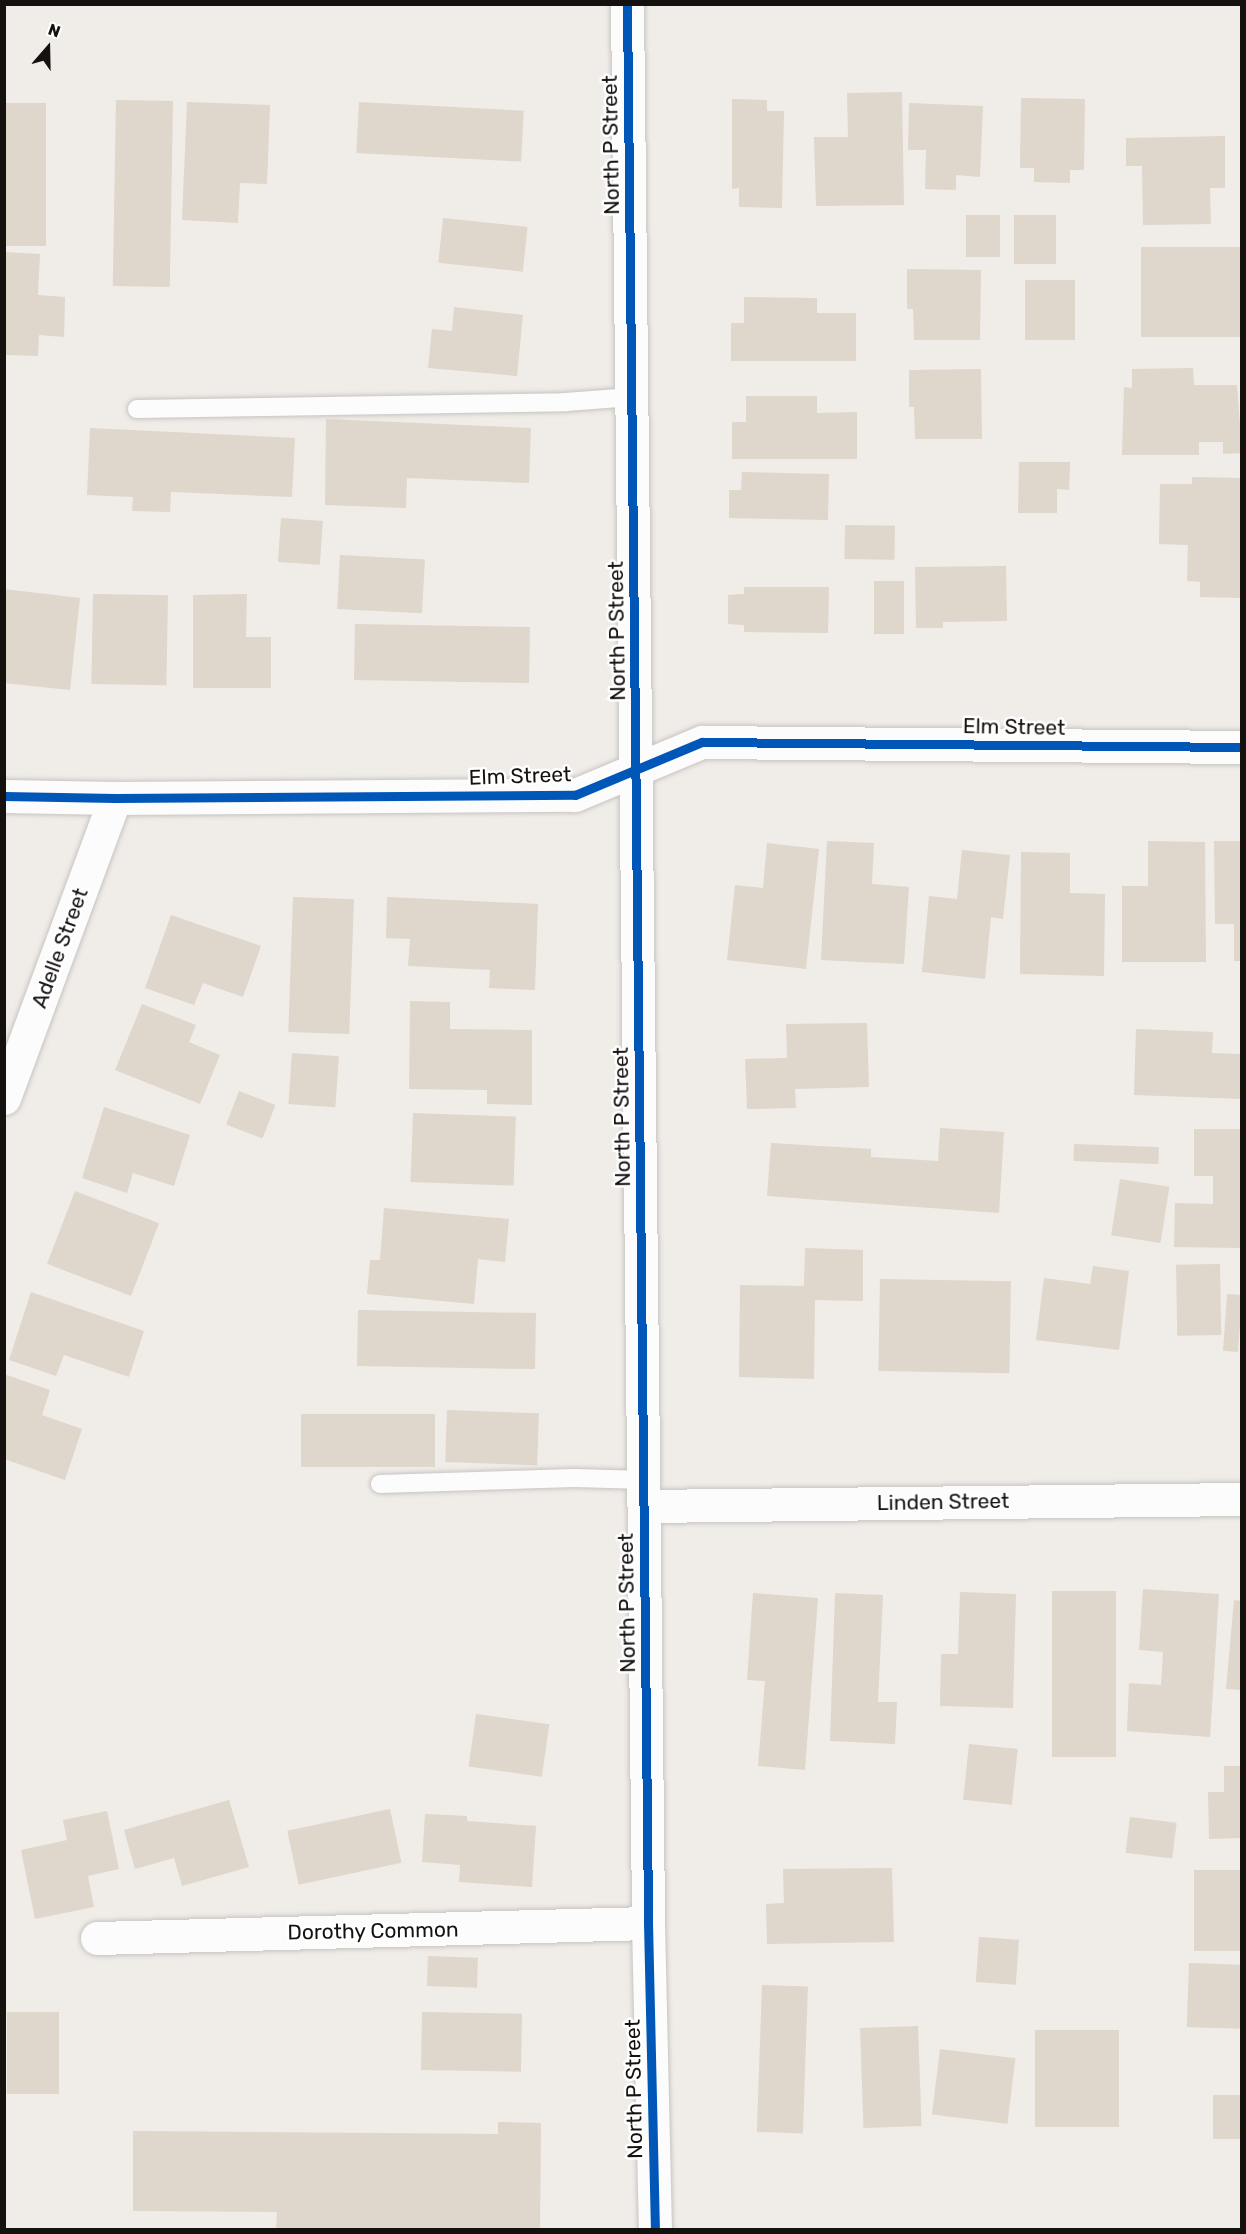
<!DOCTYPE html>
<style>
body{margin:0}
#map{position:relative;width:1246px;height:2234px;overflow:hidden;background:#f0ece8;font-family:Rubik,sans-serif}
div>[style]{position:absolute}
.building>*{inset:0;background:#dfd6cc;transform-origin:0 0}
.roads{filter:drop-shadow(0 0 2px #c7c4c1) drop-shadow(0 0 2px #c7c4c1)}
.service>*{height:18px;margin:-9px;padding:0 9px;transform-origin:9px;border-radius:9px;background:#fdfcfc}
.minor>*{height:33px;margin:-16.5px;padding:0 16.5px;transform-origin:16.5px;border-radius:16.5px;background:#fdfcfc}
.tertiary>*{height:33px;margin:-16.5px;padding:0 16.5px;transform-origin:16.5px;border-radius:16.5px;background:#fdfcfc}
.cycleway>*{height:9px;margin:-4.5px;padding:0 4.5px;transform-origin:4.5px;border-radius:4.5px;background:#0057b8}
span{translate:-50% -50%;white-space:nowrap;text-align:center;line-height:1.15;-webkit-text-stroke:5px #fff;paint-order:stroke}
.street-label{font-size:21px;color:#14110f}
.frame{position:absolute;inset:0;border:6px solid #14110f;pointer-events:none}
.north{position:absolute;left:18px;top:18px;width:60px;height:60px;-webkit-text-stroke:4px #fff;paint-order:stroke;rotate:20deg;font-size:16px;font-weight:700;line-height:24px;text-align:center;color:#14110f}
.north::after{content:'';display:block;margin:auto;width:21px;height:27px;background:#14110f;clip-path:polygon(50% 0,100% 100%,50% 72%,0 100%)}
</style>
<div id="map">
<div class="building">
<div style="clip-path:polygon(902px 92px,904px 205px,816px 206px,814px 137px,848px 137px,847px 93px)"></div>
<div style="clip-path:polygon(1021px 98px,1085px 99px,1084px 170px,1070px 170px,1070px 183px,1034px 182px,1034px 168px,1020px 168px)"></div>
<div style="clip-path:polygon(732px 99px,767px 100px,767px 111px,784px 111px,782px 208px,739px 207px,739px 188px,732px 189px)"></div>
<div style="left:116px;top:100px;width:57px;height:186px;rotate:1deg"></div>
<div style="clip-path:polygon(187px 102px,270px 105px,267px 184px,240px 183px,238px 223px,182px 220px)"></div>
<div style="left:359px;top:102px;width:165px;height:51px;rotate:3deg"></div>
<div style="left:4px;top:103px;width:42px;height:143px"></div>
<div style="clip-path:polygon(909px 103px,983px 106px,980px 177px,956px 175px,956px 190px,925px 189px,926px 150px,908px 150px)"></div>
<div style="clip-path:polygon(1225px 136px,1225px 188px,1210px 188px,1211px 224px,1143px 225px,1142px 166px,1126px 166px,1126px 138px)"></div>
<div style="left:1000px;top:215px;width:42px;height:34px;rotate:90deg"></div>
<div style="left:1014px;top:215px;width:42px;height:49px"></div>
<div style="left:443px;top:218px;width:85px;height:45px;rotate:6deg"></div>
<div style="left:1242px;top:247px;width:90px;height:101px;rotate:90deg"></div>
<div style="clip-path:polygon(4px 252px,40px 254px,38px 295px,65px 297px,64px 337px,39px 335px,38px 356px,4px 355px)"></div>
<div style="clip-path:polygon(907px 269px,981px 270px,980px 340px,914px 340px,913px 309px,907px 309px)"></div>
<div style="left:1025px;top:280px;width:50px;height:60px"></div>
<div style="clip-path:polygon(744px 297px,817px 298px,817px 313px,856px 313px,856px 361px,731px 361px,731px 323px,744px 323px)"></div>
<div style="clip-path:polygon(454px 307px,523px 315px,517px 376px,428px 368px,432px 329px,452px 331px)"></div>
<div style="clip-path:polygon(1193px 368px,1194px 385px,1237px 385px,1242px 453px,1223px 454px,1223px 442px,1199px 442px,1199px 455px,1122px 455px,1124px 387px,1132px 388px,1132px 369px)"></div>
<div style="clip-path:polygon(981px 369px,982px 439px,915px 439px,914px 407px,909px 407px,909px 370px)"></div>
<div style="clip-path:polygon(746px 396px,817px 396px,817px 413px,857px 412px,857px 459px,732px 459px,732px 422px,746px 422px)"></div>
<div style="clip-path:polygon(326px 419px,531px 428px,529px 483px,407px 478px,406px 508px,325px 505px)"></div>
<div style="clip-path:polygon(90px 428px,295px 438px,292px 497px,171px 492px,170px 512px,132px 511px,133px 497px,87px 495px)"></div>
<div style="clip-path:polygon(1019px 462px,1070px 462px,1069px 490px,1057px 489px,1057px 513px,1018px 513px)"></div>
<div style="clip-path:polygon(742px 472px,829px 474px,828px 520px,729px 518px,729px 490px,741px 490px)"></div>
<div style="clip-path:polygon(1192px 477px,1242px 478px,1242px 598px,1200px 597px,1200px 582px,1187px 581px,1188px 545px,1159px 544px,1160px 484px,1192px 484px)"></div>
<div style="left:281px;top:518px;width:42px;height:44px;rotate:4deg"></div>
<div style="left:845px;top:525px;width:50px;height:34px;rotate:1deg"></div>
<div style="left:340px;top:555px;width:85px;height:54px;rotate:3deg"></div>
<div style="clip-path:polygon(1006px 566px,1007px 621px,943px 622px,943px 628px,916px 628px,915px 567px)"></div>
<div style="left:874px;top:581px;width:30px;height:53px"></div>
<div style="clip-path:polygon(744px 587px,829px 587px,828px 633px,744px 632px,744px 625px,728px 624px,728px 595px,744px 594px)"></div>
<div style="clip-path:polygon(4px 589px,80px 598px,70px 690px,4px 683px)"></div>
<div style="left:93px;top:594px;width:75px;height:90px;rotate:1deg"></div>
<div style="clip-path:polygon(247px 594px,246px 637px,271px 637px,271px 688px,193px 688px,193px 595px)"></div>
<div style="left:355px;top:624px;width:175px;height:56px;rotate:1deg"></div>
<div style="clip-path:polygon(827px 841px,874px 843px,872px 884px,909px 887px,904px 964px,821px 960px)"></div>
<div style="clip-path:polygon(1148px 841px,1205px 842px,1206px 962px,1122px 962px,1122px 886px,1148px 886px)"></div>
<div style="clip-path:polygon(1214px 841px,1242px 841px,1242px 961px,1234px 961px,1234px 924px,1215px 924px)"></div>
<div style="clip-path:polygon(767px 843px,819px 849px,806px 969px,727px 960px,735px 885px,763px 888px)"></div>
<div style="clip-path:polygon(962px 850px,1010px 855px,1003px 919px,991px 917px,985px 979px,922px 972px,929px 896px,957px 899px)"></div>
<div style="clip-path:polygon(1021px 852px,1070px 853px,1070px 893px,1105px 894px,1104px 976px,1020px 974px)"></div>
<div style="left:293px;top:897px;width:61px;height:135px;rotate:2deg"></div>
<div style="clip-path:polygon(387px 897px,538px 904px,535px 990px,489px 988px,490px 970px,408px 966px,410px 939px,386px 938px)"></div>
<div style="clip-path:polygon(171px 915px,261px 946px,243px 997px,203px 983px,194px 1005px,145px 988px)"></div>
<div style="clip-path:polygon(410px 1001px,450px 1002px,450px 1029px,532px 1030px,532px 1105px,487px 1104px,487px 1090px,409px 1089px)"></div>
<div style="clip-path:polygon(142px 1004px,196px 1025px,189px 1042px,220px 1055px,200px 1104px,115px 1070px)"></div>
<div style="clip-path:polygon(867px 1023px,869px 1087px,795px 1089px,796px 1108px,747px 1109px,745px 1059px,787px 1058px,786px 1024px)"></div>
<div style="clip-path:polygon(1136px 1029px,1213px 1032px,1212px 1053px,1242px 1054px,1242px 1099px,1134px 1095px)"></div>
<div style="left:292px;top:1053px;width:47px;height:51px;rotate:4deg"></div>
<div style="left:239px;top:1091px;width:39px;height:36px;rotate:21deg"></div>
<div style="clip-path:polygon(104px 1107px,190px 1135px,174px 1186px,133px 1173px,127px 1193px,82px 1178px)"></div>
<div style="left:413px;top:1113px;width:103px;height:69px;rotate:2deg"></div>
<div style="clip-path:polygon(940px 1128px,1004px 1132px,999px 1213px,767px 1196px,771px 1143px,871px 1149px,871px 1157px,938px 1161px)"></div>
<div style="clip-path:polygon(1194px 1129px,1242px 1129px,1242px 1248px,1174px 1247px,1175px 1203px,1213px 1204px,1213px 1176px,1194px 1176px)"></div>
<div style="left:1074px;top:1144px;width:85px;height:17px;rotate:2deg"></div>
<div style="left:1120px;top:1179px;width:50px;height:57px;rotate:9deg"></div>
<div style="left:75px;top:1191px;width:90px;height:78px;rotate:21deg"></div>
<div style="clip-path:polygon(384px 1208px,509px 1219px,505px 1262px,478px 1259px,474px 1304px,367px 1294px,370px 1260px,380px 1260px)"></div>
<div style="clip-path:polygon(805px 1248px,863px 1250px,863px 1301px,815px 1300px,814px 1379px,739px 1377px,740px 1285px,804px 1286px)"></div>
<div style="left:1220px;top:1264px;width:71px;height:44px;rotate:89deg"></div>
<div style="clip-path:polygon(1093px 1266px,1129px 1271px,1119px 1350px,1036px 1340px,1044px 1278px,1090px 1284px)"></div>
<div style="left:880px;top:1279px;width:131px;height:92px;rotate:1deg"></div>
<div style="clip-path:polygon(31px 1292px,144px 1331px,129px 1377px,64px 1355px,56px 1376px,9px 1360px)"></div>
<div style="left:1227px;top:1294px;width:15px;height:57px;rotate:4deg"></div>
<div style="left:358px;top:1310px;width:178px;height:56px;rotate:1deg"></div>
<div style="clip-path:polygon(4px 1374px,50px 1390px,42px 1415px,82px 1429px,65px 1480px,4px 1459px)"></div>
<div style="left:447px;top:1410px;width:92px;height:52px;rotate:2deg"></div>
<div style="left:301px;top:1414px;width:134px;height:53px"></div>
<div style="clip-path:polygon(1143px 1589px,1219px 1594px,1210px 1737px,1127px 1731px,1129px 1683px,1161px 1685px,1163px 1652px,1139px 1650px)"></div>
<div style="left:1052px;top:1591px;width:64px;height:166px"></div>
<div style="clip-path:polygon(960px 1592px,1016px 1594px,1013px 1708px,940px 1706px,941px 1654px,958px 1654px)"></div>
<div style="clip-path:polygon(753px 1593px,818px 1598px,805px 1770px,758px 1766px,765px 1681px,747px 1680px)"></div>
<div style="clip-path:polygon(835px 1593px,883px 1595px,878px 1702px,897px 1702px,895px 1744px,830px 1741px)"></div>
<div style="clip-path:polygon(1234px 1600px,1242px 1601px,1242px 1690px,1226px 1689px)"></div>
<div style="left:476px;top:1714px;width:74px;height:53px;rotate:8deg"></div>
<div style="left:969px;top:1744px;width:49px;height:56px;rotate:6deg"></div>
<div style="clip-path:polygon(1224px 1766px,1242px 1766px,1242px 1838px,1209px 1839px,1208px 1792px,1224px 1792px)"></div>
<div style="clip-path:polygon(229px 1800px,249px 1867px,182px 1886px,174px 1858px,135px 1869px,124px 1830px)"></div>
<div style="left:390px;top:1809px;width:55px;height:105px;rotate:78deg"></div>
<div style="clip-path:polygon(107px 1811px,119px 1869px,88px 1876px,94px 1907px,35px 1919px,21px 1850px,67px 1840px,63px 1820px)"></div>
<div style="clip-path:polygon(425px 1814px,467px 1816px,467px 1821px,536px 1826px,532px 1887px,459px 1882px,460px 1865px,422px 1862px)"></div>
<div style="left:1130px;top:1817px;width:47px;height:36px;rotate:7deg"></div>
<div style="clip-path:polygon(892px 1868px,894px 1942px,767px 1944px,766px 1904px,784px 1903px,783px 1869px)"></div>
<div style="left:1194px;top:1870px;width:48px;height:81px"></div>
<div style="left:979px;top:1937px;width:40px;height:45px;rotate:4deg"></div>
<div style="left:428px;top:1956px;width:50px;height:30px;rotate:2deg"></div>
<div style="left:1189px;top:1963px;width:53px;height:64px;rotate:2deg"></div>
<div style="left:762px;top:1985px;width:46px;height:147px;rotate:2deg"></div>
<div style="left:7px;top:2012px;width:52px;height:82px"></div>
<div style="left:422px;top:2012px;width:100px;height:58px;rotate:1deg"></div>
<div style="left:918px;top:2026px;width:100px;height:58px;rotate:88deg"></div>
<div style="left:1035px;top:2030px;width:84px;height:97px"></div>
<div style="left:940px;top:2049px;width:76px;height:66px;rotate:7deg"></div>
<div style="left:1213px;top:2095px;width:29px;height:44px"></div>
<div style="clip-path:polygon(498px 2122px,541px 2123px,540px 2230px,276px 2230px,277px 2212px,133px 2211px,133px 2131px,498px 2134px)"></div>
</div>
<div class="roads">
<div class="service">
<div style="left:137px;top:409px;width:429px;rotate:-0.9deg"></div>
<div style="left:566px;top:402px;width:66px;rotate:-4.3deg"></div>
<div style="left:380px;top:1484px;width:194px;rotate:-1.8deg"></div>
<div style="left:574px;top:1478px;width:70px;rotate:1.6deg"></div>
</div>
<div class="minor">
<div style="left:4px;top:796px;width:111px;rotate:1deg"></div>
<div style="left:115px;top:798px;width:460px;rotate:-0.4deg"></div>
<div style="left:575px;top:795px;width:138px;rotate:-22.7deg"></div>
<div style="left:702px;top:742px;width:540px;rotate:0.53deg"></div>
<div style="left:4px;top:1098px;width:320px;rotate:-69.7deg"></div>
<div style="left:644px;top:1506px;width:598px;rotate:-0.67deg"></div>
<div style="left:97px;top:1938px;width:551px;rotate:-1.56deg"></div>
</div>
<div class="tertiary">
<div style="left:627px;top:4px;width:1919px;rotate:89.37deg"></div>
<div style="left:648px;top:1923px;width:307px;rotate:88.7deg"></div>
</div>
</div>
<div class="cycleway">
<div style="left:627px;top:4px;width:1919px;rotate:89.37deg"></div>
<div style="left:648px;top:1923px;width:307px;rotate:88.7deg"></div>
<div style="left:4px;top:796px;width:111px;rotate:1deg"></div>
<div style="left:115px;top:798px;width:460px;rotate:-0.4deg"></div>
<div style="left:575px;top:795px;width:138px;rotate:-22.7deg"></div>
<div style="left:702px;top:742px;width:540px;rotate:0.53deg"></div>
</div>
<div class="street-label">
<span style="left:611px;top:145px;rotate:-91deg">North P Street</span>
<span style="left:617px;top:631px;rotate:-91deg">North P Street</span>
<span style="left:1014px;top:727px;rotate:1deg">Elm Street</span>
<span style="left:520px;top:776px;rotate:-2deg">Elm Street</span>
<span style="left:60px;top:948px;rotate:-70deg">Adelle Street</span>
<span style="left:622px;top:1117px;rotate:-91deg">North P Street</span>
<span style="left:943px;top:1502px;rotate:-1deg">Linden Street</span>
<span style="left:627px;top:1603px;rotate:-91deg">North P Street</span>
<span style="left:373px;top:1931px;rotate:-1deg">Dorothy Common</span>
<span style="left:634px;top:2089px;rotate:-91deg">North P Street</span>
</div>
<div class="frame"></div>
<div class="north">N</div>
</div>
